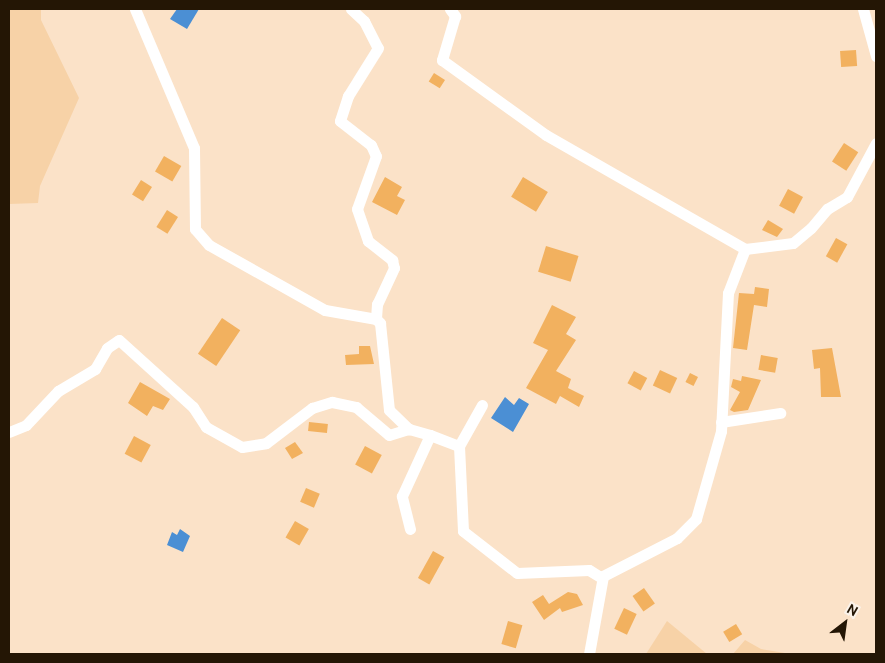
<!DOCTYPE html>
<style>
body{margin:0}
#map{position:relative;width:885px;height:663px;overflow:hidden;background:#fbe2c8;font-family:Cabin,sans-serif}
div>[style]{position:absolute}
.green>*{inset:0;background:#f7d2a7}
.water>*{inset:0;background:#4b8fd4}
.building>*{inset:0;background:#f2b15f;transform-origin:0 0}
.minor>*{height:11px;margin:-5.5px;padding:0 5.5px;transform-origin:5.5px;border-radius:5.5px;background:#fff}
span{translate:-50% -50%;white-space:nowrap;text-align:center;line-height:1.15;-webkit-text-stroke:4px #fbf3ea;paint-order:stroke}
.frame{position:absolute;inset:0;border:10px solid #241605;pointer-events:none}
.north{position:absolute;left:820px;top:598px;width:50px;height:50px;-webkit-text-stroke:4px #fbf3ea;paint-order:stroke;rotate:30deg;font-size:14px;font-weight:700;line-height:20px;text-align:center;color:#241605}
.north::after{content:'';display:block;margin:auto;width:18px;height:22px;background:#241605;clip-path:polygon(50% 0,100% 100%,50% 72%,0 100%)}
</style>
<div id="map">
<div class="green">
<div style="clip-path:polygon(9px 9px,41px 9px,41px 20px,79px 98px,40px 186px,38px 203px,9px 204px)"></div>
<div style="clip-path:polygon(667px 621px,707px 654px,646px 654px)"></div>
<div style="clip-path:polygon(745px 640px,761px 649px,791px 654px,733px 654px)"></div>
</div>
<div class="water">
<div style="clip-path:polygon(177px 9px,199px 9px,187px 29px,170px 19px)"></div>
<div style="clip-path:polygon(505px 397px,514px 405px,519px 398px,529px 404px,513px 432px,491px 418px)"></div>
<div style="clip-path:polygon(180px 529px,190px 536px,183px 552px,167px 545px,172px 532px,177px 535px)"></div>
</div>
<div class="building">
<div style="left:856px;top:50px;width:16px;height:16px;rotate:86deg"></div>
<div style="left:434px;top:73px;width:13px;height:10px;rotate:32deg"></div>
<div style="left:844px;top:143px;width:17px;height:22px;rotate:33deg"></div>
<div style="left:164px;top:156px;width:20px;height:18px;rotate:30deg"></div>
<div style="clip-path:polygon(385px 177px,402px 187px,397px 196px,405px 200px,397px 215px,372px 202px)"></div>
<div style="left:523px;top:177px;width:29px;height:23px;rotate:31deg"></div>
<div style="left:141px;top:180px;width:13px;height:17px;rotate:32deg"></div>
<div style="left:788px;top:189px;width:17px;height:19px;rotate:28deg"></div>
<div style="left:167px;top:210px;width:13px;height:20px;rotate:32deg"></div>
<div style="clip-path:polygon(768px 220px,783px 229px,777px 237px,762px 230px)"></div>
<div style="left:836px;top:238px;width:13px;height:21px;rotate:29deg"></div>
<div style="left:546px;top:246px;width:34px;height:27px;rotate:17deg"></div>
<div style="clip-path:polygon(755px 287px,769px 289px,767px 307px,754px 305px,747px 350px,733px 348px,739px 293px,754px 294px)"></div>
<div style="clip-path:polygon(552px 305px,576px 317px,566px 334px,576px 340px,556px 371px,571px 379px,568px 388px,584px 396px,579px 407px,560px 396px,556px 404px,526px 388px,548px 350px,533px 343px)"></div>
<div style="left:222px;top:318px;width:22px;height:43px;rotate:34deg"></div>
<div style="clip-path:polygon(359px 346px,370px 346px,374px 364px,346px 365px,345px 355px,359px 354px)"></div>
<div style="clip-path:polygon(832px 348px,841px 397px,821px 397px,820px 368px,814px 369px,812px 350px)"></div>
<div style="left:761px;top:355px;width:17px;height:15px;rotate:10deg"></div>
<div style="left:660px;top:370px;width:19px;height:17px;rotate:25deg"></div>
<div style="left:634px;top:371px;width:15px;height:14px;rotate:28deg"></div>
<div style="left:690px;top:373px;width:9px;height:10px;rotate:27deg"></div>
<div style="clip-path:polygon(742px 376px,761px 380px,748px 410px,734px 412px,730px 410px,740px 392px,731px 387px,733px 379px,741px 381px)"></div>
<div style="clip-path:polygon(140px 382px,170px 399px,163px 410px,153px 406px,147px 416px,128px 403px)"></div>
<div style="left:309px;top:422px;width:19px;height:9px;rotate:6deg"></div>
<div style="left:134px;top:436px;width:19px;height:20px;rotate:28deg"></div>
<div style="clip-path:polygon(295px 442px,303px 453px,292px 459px,285px 448px)"></div>
<div style="left:365px;top:446px;width:19px;height:21px;rotate:28deg"></div>
<div style="left:306px;top:488px;width:15px;height:15px;rotate:23deg"></div>
<div style="left:295px;top:521px;width:16px;height:19px;rotate:30deg"></div>
<div style="left:433px;top:551px;width:13px;height:31px;rotate:29deg"></div>
<div style="left:644px;top:588px;width:19px;height:14px;rotate:55deg"></div>
<div style="clip-path:polygon(568px 592px,577px 594px,583px 605px,562px 612px,560px 608px,544px 620px,532px 602px,543px 595px,549px 604px)"></div>
<div style="left:624px;top:608px;width:14px;height:23px;rotate:25deg"></div>
<div style="left:508px;top:621px;width:15px;height:24px;rotate:16deg"></div>
<div style="left:736px;top:624px;width:12px;height:15px;rotate:59deg"></div>
</div>
<div class="minor">
<div style="left:135px;top:9px;width:151px;rotate:67deg"></div>
<div style="left:194px;top:148px;width:81px;rotate:89.3deg"></div>
<div style="left:195px;top:229px;width:21px;rotate:49deg"></div>
<div style="left:209px;top:245px;width:133px;rotate:29.3deg"></div>
<div style="left:325px;top:310px;width:52px;rotate:10deg"></div>
<div style="left:376px;top:319px;width:6px;rotate:45deg"></div>
<div style="left:380px;top:323px;width:87px;rotate:84.1deg"></div>
<div style="left:389px;top:410px;width:28px;rotate:44deg"></div>
<div style="left:409px;top:429px;width:22px;rotate:16deg"></div>
<div style="left:351px;top:9px;width:18px;rotate:43deg"></div>
<div style="left:364px;top:21px;width:30px;rotate:63deg"></div>
<div style="left:378px;top:48px;width:57px;rotate:122deg"></div>
<div style="left:348px;top:96px;width:26px;rotate:108deg"></div>
<div style="left:340px;top:121px;width:39px;rotate:38deg"></div>
<div style="left:371px;top:145px;width:12px;rotate:66deg"></div>
<div style="left:376px;top:156px;width:56px;rotate:109.7deg"></div>
<div style="left:357px;top:209px;width:34px;rotate:71deg"></div>
<div style="left:368px;top:241px;width:31px;rotate:38deg"></div>
<div style="left:392px;top:260px;width:8px;rotate:76deg"></div>
<div style="left:394px;top:268px;width:40px;rotate:115deg"></div>
<div style="left:377px;top:304px;width:15px;rotate:94deg"></div>
<div style="left:450px;top:9px;width:9px;rotate:54deg"></div>
<div style="left:455px;top:16px;width:46px;rotate:106.5deg"></div>
<div style="left:442px;top:60px;width:128px;rotate:35.8deg"></div>
<div style="left:546px;top:135px;width:229px;rotate:29.8deg"></div>
<div style="left:863px;top:9px;width:49px;rotate:74.5deg"></div>
<div style="left:721px;top:422px;width:60px;rotate:-8.7deg"></div>
<div style="left:9px;top:432px;width:18px;rotate:-22deg"></div>
<div style="left:26px;top:425px;width:47px;rotate:-46.7deg"></div>
<div style="left:58px;top:391px;width:43px;rotate:-30.7deg"></div>
<div style="left:95px;top:369px;width:24px;rotate:-60deg"></div>
<div style="left:107px;top:348px;width:14px;rotate:-34deg"></div>
<div style="left:119px;top:340px;width:100px;rotate:42.2deg"></div>
<div style="left:193px;top:407px;width:24px;rotate:57deg"></div>
<div style="left:206px;top:427px;width:41px;rotate:29.1deg"></div>
<div style="left:242px;top:447px;width:24px;rotate:-9deg"></div>
<div style="left:266px;top:443px;width:58px;rotate:-37.3deg"></div>
<div style="left:312px;top:408px;width:21px;rotate:-17deg"></div>
<div style="left:332px;top:402px;width:25px;rotate:12deg"></div>
<div style="left:356px;top:407px;width:43px;rotate:40.3deg"></div>
<div style="left:389px;top:435px;width:21px;rotate:-17deg"></div>
<div style="left:459px;top:446px;width:85px;rotate:87.3deg"></div>
<div style="left:463px;top:531px;width:68px;rotate:37.9deg"></div>
<div style="left:517px;top:573px;width:72px;rotate:-2.4deg"></div>
<div style="left:589px;top:570px;width:15px;rotate:32deg"></div>
<div style="left:410px;top:529px;width:34px;rotate:-104deg"></div>
<div style="left:402px;top:496px;width:67px;rotate:-65.3deg"></div>
<div style="left:430px;top:435px;width:31px;rotate:21deg"></div>
<div style="left:459px;top:446px;width:47px;rotate:-60.7deg"></div>
<div style="left:589px;top:654px;width:79px;rotate:-79.8deg"></div>
<div style="left:603px;top:576px;width:83px;rotate:-27.2deg"></div>
<div style="left:677px;top:538px;width:27px;rotate:-45deg"></div>
<div style="left:696px;top:519px;width:91px;rotate:-74.1deg"></div>
<div style="left:721px;top:431px;width:138px;rotate:-87.1deg"></div>
<div style="left:728px;top:293px;width:47px;rotate:-68.9deg"></div>
<div style="left:745px;top:249px;width:48px;rotate:-7.1deg"></div>
<div style="left:793px;top:243px;width:23px;rotate:-40deg"></div>
<div style="left:811px;top:228px;width:25px;rotate:-50deg"></div>
<div style="left:827px;top:209px;width:23px;rotate:-31deg"></div>
<div style="left:847px;top:197px;width:61px;rotate:-61.8deg"></div>
</div>
<div class="frame"></div>
<div class="north">N</div>
</div>
